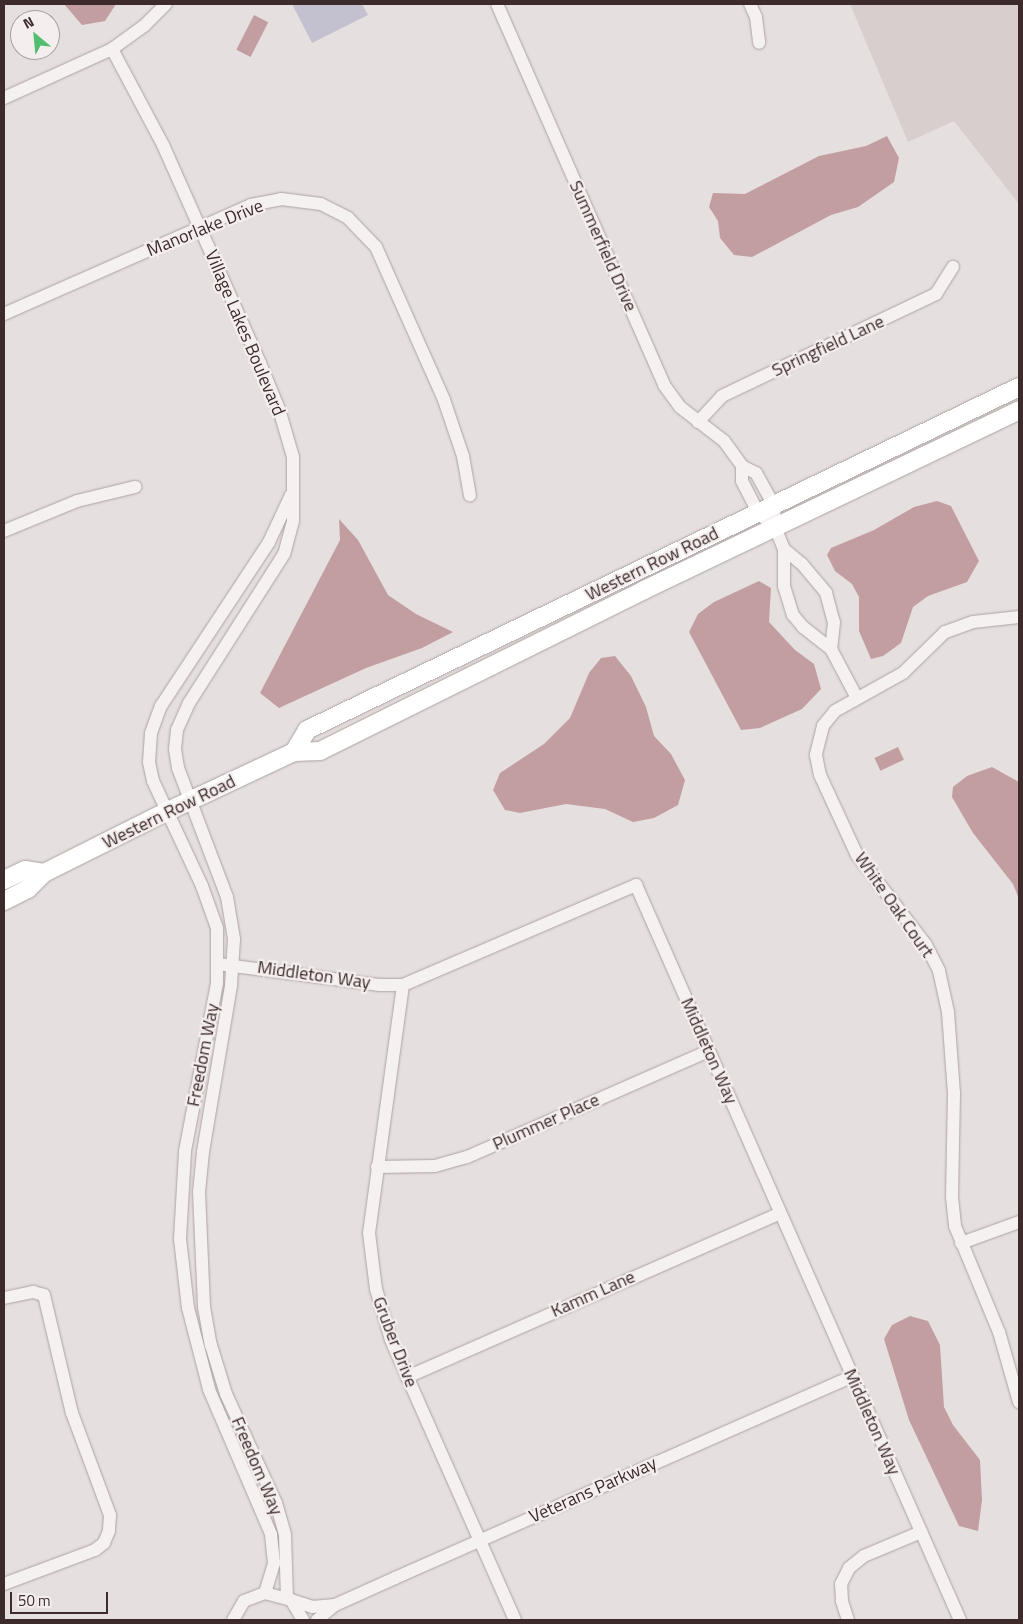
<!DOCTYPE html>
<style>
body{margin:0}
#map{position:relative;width:1023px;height:1624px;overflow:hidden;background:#e6dfdf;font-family:"Titillium Web",sans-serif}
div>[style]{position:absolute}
.built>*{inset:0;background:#d8cecd}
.green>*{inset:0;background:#c3c1cf}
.water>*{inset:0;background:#c39ea0;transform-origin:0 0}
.roads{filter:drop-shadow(0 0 1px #aca2a1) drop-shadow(0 0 1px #aca2a1)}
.street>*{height:12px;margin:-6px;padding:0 6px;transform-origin:6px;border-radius:6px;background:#f5f1f1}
.secondary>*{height:18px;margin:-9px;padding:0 9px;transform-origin:9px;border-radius:9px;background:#fff}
span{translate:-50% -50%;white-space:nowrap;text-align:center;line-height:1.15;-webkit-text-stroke:4.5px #f4eeee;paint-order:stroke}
.street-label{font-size:18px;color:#3c2b2a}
.frame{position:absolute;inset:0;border:5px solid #3c2b2a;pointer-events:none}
.north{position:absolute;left:10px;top:10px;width:50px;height:50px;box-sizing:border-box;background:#f4eeee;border:1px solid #aaa0a0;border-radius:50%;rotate:332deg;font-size:14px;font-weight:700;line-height:20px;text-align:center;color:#3c2b2a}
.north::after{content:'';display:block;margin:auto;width:18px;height:22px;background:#51be6f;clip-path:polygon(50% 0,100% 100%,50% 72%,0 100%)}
.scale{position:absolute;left:10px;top:1592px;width:98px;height:22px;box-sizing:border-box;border:2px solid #3c2b2a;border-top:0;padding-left:6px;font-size:15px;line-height:18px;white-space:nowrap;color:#3c2b2a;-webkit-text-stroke:4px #f4eeee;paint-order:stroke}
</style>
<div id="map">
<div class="built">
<div style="clip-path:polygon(850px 4px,1019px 4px,1019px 204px,954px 121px,908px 142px)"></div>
</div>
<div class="green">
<div style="clip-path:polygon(292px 4px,362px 4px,368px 15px,312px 43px)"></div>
</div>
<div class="water">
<div style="clip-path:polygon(64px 4px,116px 4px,105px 21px,82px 25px)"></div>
<div style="left:254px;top:15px;width:16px;height:39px;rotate:27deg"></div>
<div style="clip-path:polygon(887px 136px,899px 158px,894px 182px,858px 207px,831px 215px,752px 257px,734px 255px,720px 238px,718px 221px,709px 207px,713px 193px,745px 194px,819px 156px,866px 146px)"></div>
<div style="clip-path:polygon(937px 501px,951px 506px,979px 561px,967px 582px,928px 596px,913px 607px,901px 643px,883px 656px,871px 659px,859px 631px,859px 597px,852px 584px,835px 571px,827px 555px,831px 548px,874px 530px,914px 507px)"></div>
<div style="clip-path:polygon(339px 519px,358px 540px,388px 595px,416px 614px,453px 632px,422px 648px,366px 668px,279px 708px,260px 693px,340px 540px)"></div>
<div style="clip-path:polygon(759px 581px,771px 588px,769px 622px,795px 650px,814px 664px,821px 689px,802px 709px,760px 728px,741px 730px,689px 632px,698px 614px,714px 602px)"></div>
<div style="clip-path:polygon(615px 656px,631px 676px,646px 707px,654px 736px,671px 754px,685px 780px,678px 805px,654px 818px,633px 822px,605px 809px,566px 804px,520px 813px,505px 810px,493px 790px,500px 773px,544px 744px,570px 718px,589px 673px,601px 658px)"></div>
<div style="left:898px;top:747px;width:14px;height:26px;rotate:65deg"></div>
<div style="clip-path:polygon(992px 767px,1019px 782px,1019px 899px,1013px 884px,973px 833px,952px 797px,953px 787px,967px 776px)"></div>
<div style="clip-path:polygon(910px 1316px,928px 1321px,940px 1345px,944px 1407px,953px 1425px,980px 1460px,982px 1500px,978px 1531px,959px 1526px,909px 1420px,884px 1339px,892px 1325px)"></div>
</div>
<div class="roads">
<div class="street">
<div style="left:497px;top:4px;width:416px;rotate:66.3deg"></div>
<div style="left:664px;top:385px;width:27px;rotate:54deg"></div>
<div style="left:680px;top:407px;width:56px;rotate:37.7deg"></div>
<div style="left:724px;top:441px;width:31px;rotate:54deg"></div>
<div style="left:742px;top:466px;width:16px;rotate:27deg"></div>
<div style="left:756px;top:473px;width:38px;rotate:61deg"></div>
<div style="left:774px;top:506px;width:21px;rotate:87deg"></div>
<div style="left:750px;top:4px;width:14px;rotate:65deg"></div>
<div style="left:756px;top:17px;width:26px;rotate:83deg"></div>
<div style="left:112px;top:49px;width:109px;rotate:62deg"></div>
<div style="left:163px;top:145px;width:239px;rotate:66deg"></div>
<div style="left:260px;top:363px;width:50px;rotate:67.6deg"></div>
<div style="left:279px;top:409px;width:50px;rotate:73.7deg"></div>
<div style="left:293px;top:457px;width:64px;rotate:90deg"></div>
<div style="left:293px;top:521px;width:34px;rotate:105deg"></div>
<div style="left:284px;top:554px;width:177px;rotate:122.5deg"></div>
<div style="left:189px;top:703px;width:30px;rotate:114deg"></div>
<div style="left:177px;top:730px;width:19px;rotate:96deg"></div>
<div style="left:175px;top:749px;width:19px;rotate:81deg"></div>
<div style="left:178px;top:768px;width:138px;rotate:69.2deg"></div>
<div style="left:227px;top:897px;width:43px;rotate:80.5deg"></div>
<div style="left:234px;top:939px;width:47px;rotate:93.7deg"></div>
<div style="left:231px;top:986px;width:168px;rotate:99.6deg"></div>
<div style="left:203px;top:1152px;width:40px;rotate:95.7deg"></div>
<div style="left:199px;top:1192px;width:115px;rotate:87.5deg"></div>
<div style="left:204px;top:1307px;width:39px;rotate:80deg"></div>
<div style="left:211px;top:1345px;width:51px;rotate:73deg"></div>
<div style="left:226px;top:1394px;width:120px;rotate:65.4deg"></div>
<div style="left:276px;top:1503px;width:33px;rotate:74deg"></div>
<div style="left:285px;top:1535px;width:63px;rotate:88.2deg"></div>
<div style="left:4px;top:98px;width:119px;rotate:-24.4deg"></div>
<div style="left:112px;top:49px;width:39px;rotate:-36deg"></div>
<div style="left:144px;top:26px;width:31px;rotate:-45deg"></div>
<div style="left:4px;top:314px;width:270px;rotate:-23.8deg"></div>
<div style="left:251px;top:205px;width:31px;rotate:-11deg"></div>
<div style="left:281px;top:199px;width:40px;rotate:7.1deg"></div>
<div style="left:321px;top:204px;width:30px;rotate:27deg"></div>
<div style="left:348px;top:218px;width:40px;rotate:46deg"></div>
<div style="left:376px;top:247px;width:167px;rotate:66deg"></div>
<div style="left:444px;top:400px;width:59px;rotate:71.3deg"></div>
<div style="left:463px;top:456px;width:40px;rotate:80deg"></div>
<div style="left:698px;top:422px;width:35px;rotate:-47deg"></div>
<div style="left:722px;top:396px;width:237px;rotate:-25.5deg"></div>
<div style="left:936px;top:294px;width:32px;rotate:-58deg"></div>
<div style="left:742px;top:466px;width:15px;rotate:90deg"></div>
<div style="left:742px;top:481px;width:36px;rotate:63deg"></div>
<div style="left:758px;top:513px;width:22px;rotate:39deg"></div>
<div style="left:775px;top:527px;width:24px;rotate:68deg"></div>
<div style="left:784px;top:549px;width:37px;rotate:90deg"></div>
<div style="left:784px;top:586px;width:30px;rotate:73deg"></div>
<div style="left:793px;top:615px;width:16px;rotate:50deg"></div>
<div style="left:803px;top:627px;width:36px;rotate:38deg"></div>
<div style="left:831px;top:649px;width:55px;rotate:62deg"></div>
<div style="left:4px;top:531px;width:79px;rotate:-22.3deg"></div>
<div style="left:77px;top:501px;width:60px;rotate:-13.6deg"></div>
<div style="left:784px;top:549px;width:23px;rotate:40deg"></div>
<div style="left:802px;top:564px;width:38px;rotate:50deg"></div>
<div style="left:826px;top:593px;width:30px;rotate:75deg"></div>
<div style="left:834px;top:622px;width:27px;rotate:96deg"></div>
<div style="left:1019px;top:617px;width:46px;rotate:173.8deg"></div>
<div style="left:973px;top:622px;width:30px;rotate:160deg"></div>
<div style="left:945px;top:632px;width:59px;rotate:135.7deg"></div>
<div style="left:903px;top:673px;width:78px;rotate:150.8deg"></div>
<div style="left:835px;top:711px;width:19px;rotate:129deg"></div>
<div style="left:823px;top:726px;width:30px;rotate:104deg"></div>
<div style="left:816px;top:755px;width:20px;rotate:79deg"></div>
<div style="left:820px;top:775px;width:88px;rotate:65.2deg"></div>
<div style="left:857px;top:855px;width:113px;rotate:52.5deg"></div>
<div style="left:926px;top:945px;width:29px;rotate:63deg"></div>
<div style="left:939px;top:971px;width:42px;rotate:77.6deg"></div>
<div style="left:948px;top:1012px;width:81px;rotate:85.8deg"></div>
<div style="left:954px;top:1093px;width:104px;rotate:91.1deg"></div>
<div style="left:952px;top:1197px;width:29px;rotate:84deg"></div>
<div style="left:955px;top:1226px;width:115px;rotate:67.5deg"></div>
<div style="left:999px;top:1332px;width:73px;rotate:74.1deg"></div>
<div style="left:218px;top:964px;width:162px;rotate:7.4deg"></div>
<div style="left:379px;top:985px;width:24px"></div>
<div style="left:403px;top:985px;width:254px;rotate:-23.2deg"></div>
<div style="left:636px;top:885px;width:803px;rotate:66.21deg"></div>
<div style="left:403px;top:985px;width:250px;rotate:97.8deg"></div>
<div style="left:369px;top:1233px;width:56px;rotate:82.9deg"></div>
<div style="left:376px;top:1289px;width:53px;rotate:73.6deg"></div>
<div style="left:391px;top:1340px;width:306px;rotate:66.1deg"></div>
<div style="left:377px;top:1167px;width:58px;rotate:-1deg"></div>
<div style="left:435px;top:1166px;width:33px;rotate:-16deg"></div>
<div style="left:467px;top:1157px;width:264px;rotate:-23.7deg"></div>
<div style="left:961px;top:1243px;width:62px;rotate:-19.9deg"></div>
<div style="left:4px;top:1298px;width:30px;rotate:-12deg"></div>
<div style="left:33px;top:1292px;width:11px;rotate:15deg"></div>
<div style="left:44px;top:1295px;width:121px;rotate:76.7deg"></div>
<div style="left:72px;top:1413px;width:109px;rotate:69.6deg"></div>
<div style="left:110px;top:1515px;width:16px;rotate:94deg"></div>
<div style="left:109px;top:1531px;width:13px;rotate:113deg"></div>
<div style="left:104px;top:1543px;width:11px;rotate:142deg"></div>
<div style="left:95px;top:1550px;width:97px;rotate:159.5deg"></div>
<div style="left:407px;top:1377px;width:407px;rotate:-23.7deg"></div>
<div style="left:265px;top:1593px;width:31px;rotate:-73deg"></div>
<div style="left:274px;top:1563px;width:29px;rotate:-96deg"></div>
<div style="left:271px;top:1534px;width:158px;rotate:-113.2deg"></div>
<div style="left:209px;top:1389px;width:84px;rotate:-104.5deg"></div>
<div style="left:188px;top:1308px;width:69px;rotate:-96.6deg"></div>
<div style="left:180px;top:1239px;width:88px;rotate:-86.7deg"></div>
<div style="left:185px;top:1151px;width:171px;rotate:-79.2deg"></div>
<div style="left:217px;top:983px;width:55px;rotate:-90deg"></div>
<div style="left:217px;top:928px;width:45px;rotate:-109.7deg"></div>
<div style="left:202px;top:886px;width:116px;rotate:-115deg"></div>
<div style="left:153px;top:781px;width:19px;rotate:-102deg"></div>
<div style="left:149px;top:762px;width:29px;rotate:-86deg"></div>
<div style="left:151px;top:733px;width:29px;rotate:-70deg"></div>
<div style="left:161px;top:706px;width:196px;rotate:-56.6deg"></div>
<div style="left:269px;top:542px;width:52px;rotate:-64.9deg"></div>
<div style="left:291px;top:1600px;width:22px;rotate:18deg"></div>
<div style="left:312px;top:1607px;width:23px;rotate:-5deg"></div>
<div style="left:233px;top:1620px;width:22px;rotate:-60deg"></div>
<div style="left:244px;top:1601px;width:22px;rotate:-21deg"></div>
<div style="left:265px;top:1593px;width:27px;rotate:15deg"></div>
<div style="left:291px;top:1600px;width:23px;rotate:59deg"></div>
<div style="left:317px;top:1620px;width:23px;rotate:-40deg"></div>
<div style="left:335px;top:1605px;width:66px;rotate:-24.2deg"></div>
<div style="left:395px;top:1578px;width:500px;rotate:-23.8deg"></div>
<div style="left:848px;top:1620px;width:20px;rotate:-108deg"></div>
<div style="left:842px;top:1601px;width:17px;rotate:-93deg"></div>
<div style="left:841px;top:1584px;width:18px;rotate:-63deg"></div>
<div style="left:849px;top:1568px;width:19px;rotate:-39deg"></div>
<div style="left:864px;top:1556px;width:62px;rotate:-22.8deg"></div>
</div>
<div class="secondary">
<div style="left:294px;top:752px;width:26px;rotate:-59deg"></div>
<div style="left:307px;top:730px;width:790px;rotate:-25.72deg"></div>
<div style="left:4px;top:880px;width:23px;rotate:-25deg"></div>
<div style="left:25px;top:870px;width:19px;rotate:9deg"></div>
<div style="left:4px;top:901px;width:27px;rotate:-27deg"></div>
<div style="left:28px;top:889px;width:23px;rotate:-45deg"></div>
<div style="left:44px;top:873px;width:136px;rotate:-26.6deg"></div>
<div style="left:166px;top:812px;width:141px;rotate:-25.1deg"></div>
<div style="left:294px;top:752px;width:26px;rotate:-2deg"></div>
<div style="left:320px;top:751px;width:362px;rotate:-26.4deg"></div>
<div style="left:644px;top:590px;width:416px;rotate:-25.6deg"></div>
</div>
</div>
<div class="street-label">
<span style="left:205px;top:228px;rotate:-22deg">Manorlake Drive</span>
<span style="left:603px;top:246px;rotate:66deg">Summerfield Drive</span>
<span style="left:245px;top:333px;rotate:67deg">Village Lakes Boulevard</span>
<span style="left:828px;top:346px;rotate:-25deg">Springfield Lane</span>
<span style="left:652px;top:564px;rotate:-26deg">Western Row Road</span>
<span style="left:169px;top:812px;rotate:-26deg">Western Row Road</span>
<span style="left:894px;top:905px;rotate:55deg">White Oak Court</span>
<span style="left:314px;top:975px;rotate:8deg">Middleton Way</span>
<span style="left:709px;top:1051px;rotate:66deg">Middleton Way</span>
<span style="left:203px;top:1055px;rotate:-79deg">Freedom Way</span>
<span style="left:546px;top:1122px;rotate:-24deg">Plummer Place</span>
<span style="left:593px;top:1294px;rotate:-24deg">Kamm Lane</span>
<span style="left:395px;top:1342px;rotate:69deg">Gruber Drive</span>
<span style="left:872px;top:1422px;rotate:66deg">Middleton Way</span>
<span style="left:257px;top:1466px;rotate:67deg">Freedom Way</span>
<span style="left:593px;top:1490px;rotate:-24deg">Veterans Parkway</span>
</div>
<div class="frame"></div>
<div class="north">N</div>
<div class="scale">50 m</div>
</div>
